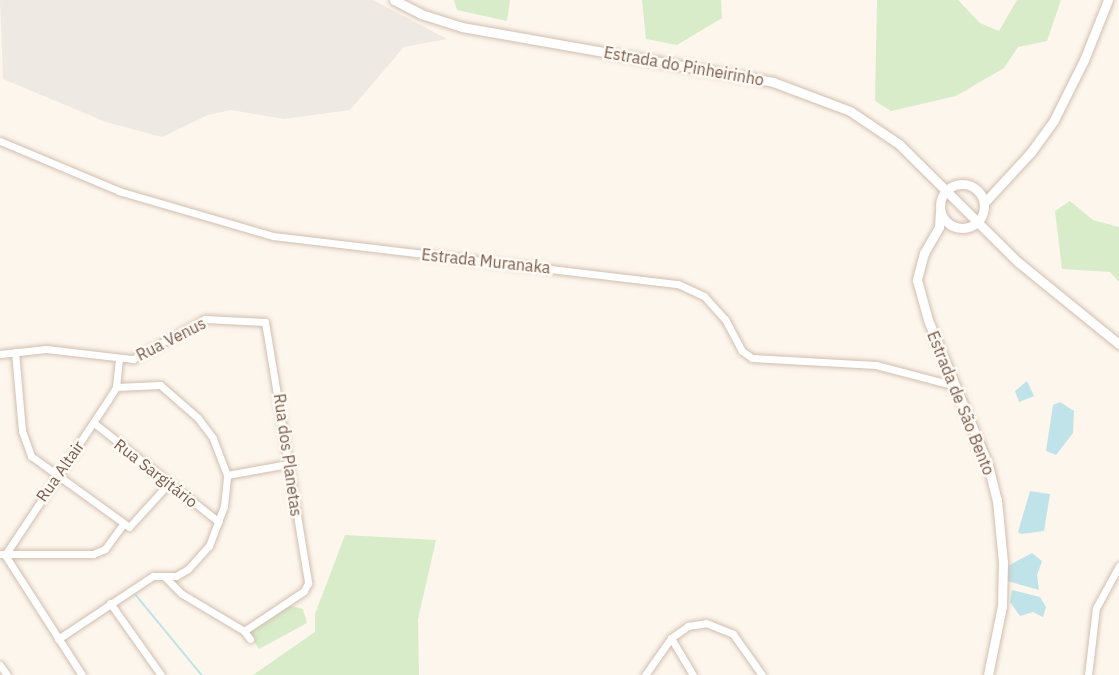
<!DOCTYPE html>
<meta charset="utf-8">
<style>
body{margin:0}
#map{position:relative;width:1119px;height:675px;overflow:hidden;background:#fdf6ec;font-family:"IBM Plex Sans",sans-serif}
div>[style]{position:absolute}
.industrial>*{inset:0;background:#efe9e4}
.green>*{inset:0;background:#d8ecc9}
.water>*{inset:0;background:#bfe3e8}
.stream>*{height:1.5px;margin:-0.75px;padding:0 0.75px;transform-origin:0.75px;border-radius:0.75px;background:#bfe3e8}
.roads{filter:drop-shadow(0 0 2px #d1beb0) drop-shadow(0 0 2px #d1beb0)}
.street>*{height:7px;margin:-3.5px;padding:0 3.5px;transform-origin:3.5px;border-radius:3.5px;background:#fff}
.secondary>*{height:9px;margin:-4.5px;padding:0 4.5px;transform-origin:4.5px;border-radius:4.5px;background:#fff}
.secondary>.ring{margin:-4.5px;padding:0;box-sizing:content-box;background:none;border:9px solid #fff;border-radius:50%}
span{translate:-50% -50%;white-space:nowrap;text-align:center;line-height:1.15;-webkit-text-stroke:5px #fffaf3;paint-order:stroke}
.street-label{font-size:16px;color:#7a5c4d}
</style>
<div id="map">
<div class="industrial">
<div style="clip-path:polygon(0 0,373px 0,447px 39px,404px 47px,350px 110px,284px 119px,231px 110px,208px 115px,162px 137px,106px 122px,3px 79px)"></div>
</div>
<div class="green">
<div style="clip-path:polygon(454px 0,510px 0,507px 21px,457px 10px)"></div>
<div style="clip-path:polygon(642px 0,721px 0,722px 18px,677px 45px,646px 39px)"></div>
<div style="clip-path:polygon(877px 0,958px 0,980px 23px,999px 31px,1017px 0,1061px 0,1047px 41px,1018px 47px,1004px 68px,956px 96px,891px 111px,875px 101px)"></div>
<div style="clip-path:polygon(1070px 201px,1093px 220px,1119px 227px,1119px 282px,1110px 272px,1062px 269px,1055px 211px)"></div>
<div style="clip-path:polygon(345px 535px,436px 540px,418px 619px,419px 675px,253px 675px,315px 632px,315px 614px)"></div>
<div style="clip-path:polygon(288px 605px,303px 609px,307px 623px,259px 649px,248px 632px)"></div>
</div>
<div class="water">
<div style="clip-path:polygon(1027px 381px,1034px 396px,1019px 402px,1015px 391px)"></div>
<div style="clip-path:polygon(1060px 402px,1074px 411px,1073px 433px,1056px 455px,1046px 451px,1053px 405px)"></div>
<div style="clip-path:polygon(1030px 491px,1050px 494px,1044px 531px,1021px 534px,1018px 532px)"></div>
<div style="clip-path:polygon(1032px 553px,1042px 561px,1037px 575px,1039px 590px,1007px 581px,1006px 567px)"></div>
<div style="clip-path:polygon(1012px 590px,1040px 597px,1046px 607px,1043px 617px,1033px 612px,1020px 616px,1010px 602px)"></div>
</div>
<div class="stream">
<div style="left:136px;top:595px;width:104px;rotate:50.5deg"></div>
</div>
<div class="roads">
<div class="street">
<div style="left:0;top:141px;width:129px;rotate:22.8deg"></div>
<div style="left:119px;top:191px;width:160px;rotate:16.3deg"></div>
<div style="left:273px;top:236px;width:408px;rotate:6.8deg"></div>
<div style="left:678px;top:284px;width:29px;rotate:25deg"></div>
<div style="left:704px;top:296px;width:31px;rotate:48deg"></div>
<div style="left:725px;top:319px;width:36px;rotate:62deg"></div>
<div style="left:742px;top:351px;width:12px;rotate:35deg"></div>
<div style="left:752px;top:358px;width:124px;rotate:3.2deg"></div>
<div style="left:876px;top:365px;width:79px;rotate:14.7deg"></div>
<div style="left:15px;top:352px;width:79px;rotate:84.9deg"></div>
<div style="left:22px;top:431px;width:27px;rotate:70deg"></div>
<div style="left:31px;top:456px;width:121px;rotate:35.9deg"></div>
<div style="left:129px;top:527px;width:59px;rotate:-47.7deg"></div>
<div style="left:0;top:354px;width:46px;rotate:-6.2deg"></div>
<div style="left:46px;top:349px;width:88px;rotate:6.6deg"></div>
<div style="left:133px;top:359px;width:82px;rotate:-29.1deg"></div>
<div style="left:205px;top:319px;width:60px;rotate:2.9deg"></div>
<div style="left:265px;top:322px;width:265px;rotate:80.6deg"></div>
<div style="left:308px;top:583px;width:9px;rotate:117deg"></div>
<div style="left:304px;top:591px;width:72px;rotate:146.3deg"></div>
<div style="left:94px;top:423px;width:159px;rotate:38.4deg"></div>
<div style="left:227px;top:475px;width:62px;rotate:-10.2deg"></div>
<div style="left:0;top:554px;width:93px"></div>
<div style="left:93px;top:554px;width:13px;rotate:-23deg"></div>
<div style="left:105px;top:549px;width:31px;rotate:-54deg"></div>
<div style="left:164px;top:576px;width:25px;rotate:45deg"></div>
<div style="left:182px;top:594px;width:72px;rotate:30.8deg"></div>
<div style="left:244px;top:631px;width:10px;rotate:53deg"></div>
<div style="left:110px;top:603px;width:88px;rotate:54.7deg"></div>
<div style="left:671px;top:638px;width:43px;rotate:59.3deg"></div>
<div style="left:58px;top:639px;width:114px;rotate:-33.6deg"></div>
<div style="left:153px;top:576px;width:23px"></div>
<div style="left:176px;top:576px;width:14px;rotate:-30deg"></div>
<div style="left:188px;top:569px;width:31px;rotate:-48deg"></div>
<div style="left:209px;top:546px;width:43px;rotate:-69.4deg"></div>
<div style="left:224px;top:506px;width:31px;rotate:-84deg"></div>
<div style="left:227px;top:475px;width:40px;rotate:-111deg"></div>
<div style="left:213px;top:438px;width:25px;rotate:-127deg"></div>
<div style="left:198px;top:418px;width:50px;rotate:-139deg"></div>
<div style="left:160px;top:385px;width:44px;rotate:177.4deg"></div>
<div style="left:0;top:665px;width:12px;rotate:55deg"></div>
<div style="left:82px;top:675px;width:143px;rotate:-122.7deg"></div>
<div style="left:5px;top:555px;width:186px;rotate:-56.4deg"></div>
<div style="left:108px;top:400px;width:15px;rotate:-58deg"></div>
<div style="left:116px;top:387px;width:27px;rotate:-84deg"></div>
<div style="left:645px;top:675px;width:45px;rotate:-54.9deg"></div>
<div style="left:671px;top:638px;width:21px;rotate:-35deg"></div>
<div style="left:688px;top:626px;width:18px;rotate:-9deg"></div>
<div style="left:706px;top:623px;width:29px;rotate:22deg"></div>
<div style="left:733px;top:634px;width:50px;rotate:54.7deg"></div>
<div style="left:1088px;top:675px;width:67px;rotate:-83.2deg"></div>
<div style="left:1096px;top:608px;width:48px;rotate:-61.3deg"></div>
</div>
<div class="secondary">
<div style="left:394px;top:0;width:30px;rotate:27deg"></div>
<div style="left:421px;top:14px;width:43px;rotate:17.6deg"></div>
<div style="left:462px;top:27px;width:316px;rotate:10deg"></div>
<div style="left:773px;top:82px;width:82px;rotate:20.6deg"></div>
<div style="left:850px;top:111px;width:59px;rotate:34deg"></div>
<div style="left:899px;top:144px;width:168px;rotate:44.8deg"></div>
<div style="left:1018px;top:262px;width:130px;rotate:39.1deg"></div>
<div class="ring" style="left:940px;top:184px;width:35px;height:35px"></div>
<div style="left:984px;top:203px;width:69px;rotate:-47.3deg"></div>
<div style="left:1031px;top:152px;width:39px;rotate:-54deg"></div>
<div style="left:1054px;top:120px;width:67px;rotate:-63.4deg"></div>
<div style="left:1084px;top:60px;width:65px;rotate:-68.2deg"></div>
<div style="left:940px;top:212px;width:15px;rotate:94deg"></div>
<div style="left:939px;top:227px;width:30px;rotate:120deg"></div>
<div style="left:924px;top:253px;width:28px;rotate:105deg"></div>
<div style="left:917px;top:280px;width:41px;rotate:74.6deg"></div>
<div style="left:928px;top:320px;width:157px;rotate:67.5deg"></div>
<div style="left:988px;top:465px;width:36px;rotate:76deg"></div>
<div style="left:997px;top:500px;width:62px;rotate:84.5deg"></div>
<div style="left:1003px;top:562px;width:44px;rotate:91.3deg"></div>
<div style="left:1002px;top:606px;width:70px;rotate:101.5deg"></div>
</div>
</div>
<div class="street-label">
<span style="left:684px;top:66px;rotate:10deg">Estrada do Pinheirinho</span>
<span style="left:486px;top:261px;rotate:6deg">Estrada Muranaka</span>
<span style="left:171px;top:339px;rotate:-27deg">Rua Venus</span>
<span style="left:961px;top:403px;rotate:68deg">Estrada de São Bento</span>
<span style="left:288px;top:455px;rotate:82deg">Rua dos Planetas</span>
<span style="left:60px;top:471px;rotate:-55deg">Rua Altair</span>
<span style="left:156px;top:473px;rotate:38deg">Rua Sargitário</span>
</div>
</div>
